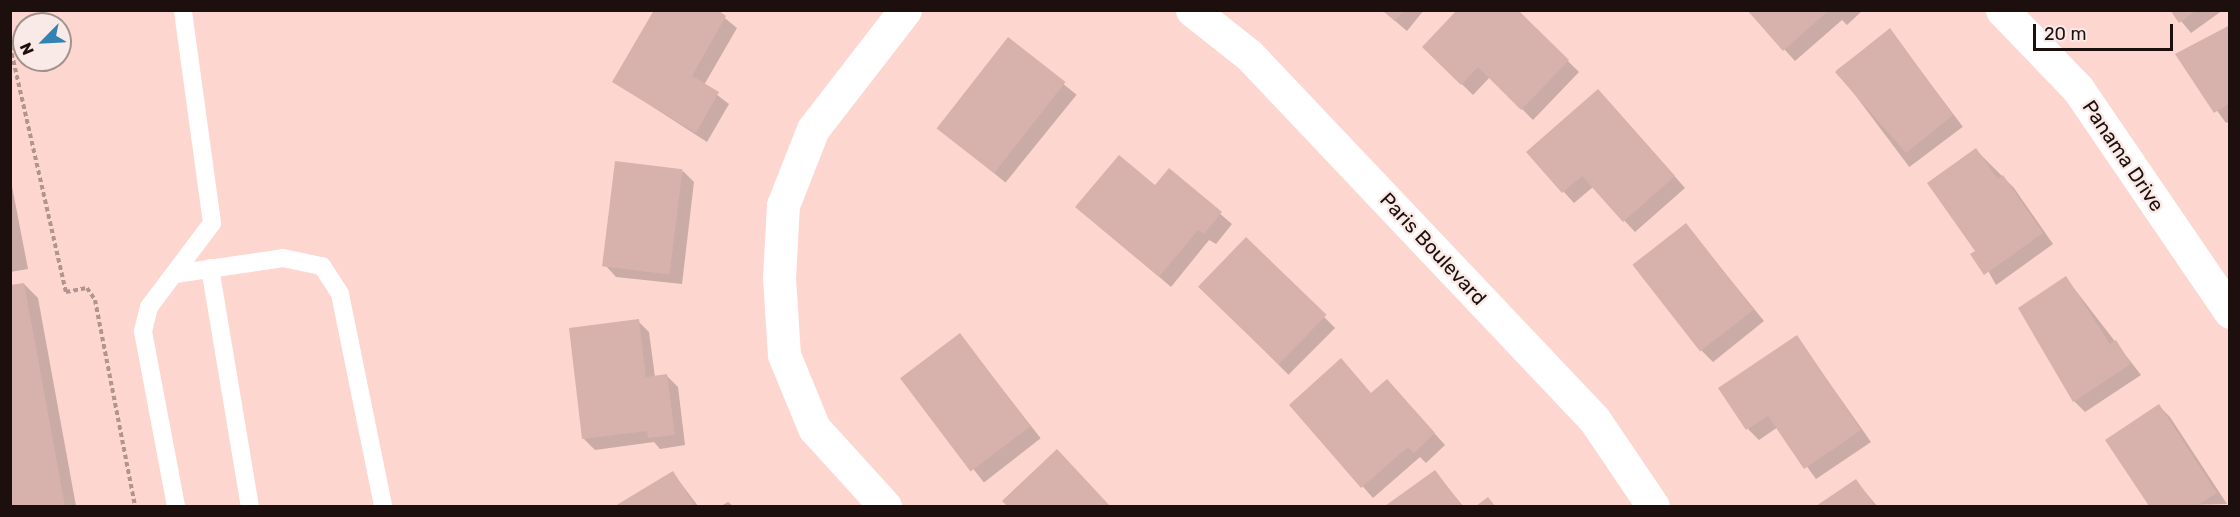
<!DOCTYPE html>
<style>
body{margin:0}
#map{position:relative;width:2240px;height:517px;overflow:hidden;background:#fdd6d0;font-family:Rubik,sans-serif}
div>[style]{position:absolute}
.shadow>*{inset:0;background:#0003;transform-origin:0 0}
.building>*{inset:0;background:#d7b2ac;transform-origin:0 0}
.path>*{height:4px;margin-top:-2px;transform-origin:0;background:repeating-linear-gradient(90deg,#b2948f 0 4.5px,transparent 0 7.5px)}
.service>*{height:18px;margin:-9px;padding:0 9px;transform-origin:9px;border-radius:9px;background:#fff}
.minor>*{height:33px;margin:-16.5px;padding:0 16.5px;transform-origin:16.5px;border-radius:16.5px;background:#fff}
.tertiary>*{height:33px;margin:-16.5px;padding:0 16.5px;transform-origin:16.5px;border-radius:16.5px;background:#fff}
span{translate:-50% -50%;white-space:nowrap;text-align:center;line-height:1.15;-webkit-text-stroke:5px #faeae7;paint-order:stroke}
.street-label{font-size:20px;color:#1c0f0d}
.frame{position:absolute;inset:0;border:12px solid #1c0f0d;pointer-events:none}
.north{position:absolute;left:12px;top:12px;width:60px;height:60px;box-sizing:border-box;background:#faeae7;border:2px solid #a19290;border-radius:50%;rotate:246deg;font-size:16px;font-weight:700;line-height:24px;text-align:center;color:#1c0f0d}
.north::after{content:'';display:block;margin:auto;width:21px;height:27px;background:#3183b4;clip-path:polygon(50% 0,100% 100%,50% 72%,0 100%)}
.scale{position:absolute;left:2033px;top:24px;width:140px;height:27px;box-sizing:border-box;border:3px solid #1c0f0d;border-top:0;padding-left:8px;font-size:18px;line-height:21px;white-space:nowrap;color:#1c0f0d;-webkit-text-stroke:4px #faeae7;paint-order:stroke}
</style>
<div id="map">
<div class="shadow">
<div style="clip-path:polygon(715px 10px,737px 28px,704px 85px,729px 104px,707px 142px,614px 82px)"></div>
<div style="clip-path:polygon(1382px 10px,1424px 10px,1407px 31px)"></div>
<div style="clip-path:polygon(1516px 10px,1579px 72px,1533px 120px,1490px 77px,1473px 95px,1424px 47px)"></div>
<div style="clip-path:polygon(1749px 10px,1863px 10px,1847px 25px,1842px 20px,1795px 61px)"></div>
<div style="clip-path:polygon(2172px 10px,2223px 10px,2191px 33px)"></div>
<div style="clip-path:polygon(2230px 27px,2230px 121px,2226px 123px,2177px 55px)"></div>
<div style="left:1890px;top:30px;width:121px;height:67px;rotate:53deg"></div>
<div style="left:1009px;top:40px;width:87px;height:113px;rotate:39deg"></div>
<div style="clip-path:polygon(1609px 102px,1685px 188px,1635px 232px,1593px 187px,1574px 203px,1563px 191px)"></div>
<div style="clip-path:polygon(1976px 150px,2014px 188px,2053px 244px,1996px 285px,1977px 251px)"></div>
<div style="clip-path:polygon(1169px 170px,1232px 224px,1216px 244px,1209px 240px,1171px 287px,1078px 207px,1155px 187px)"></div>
<div style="clip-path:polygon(683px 171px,694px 182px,682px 284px,616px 277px,605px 265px)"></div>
<div style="clip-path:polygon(10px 176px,28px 269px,10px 272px)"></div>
<div style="clip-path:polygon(1686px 225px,1764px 321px,1713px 362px,1702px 351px)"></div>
<div style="left:1246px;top:239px;width:126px;height:66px;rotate:45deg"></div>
<div style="clip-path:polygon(2066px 278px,2141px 375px,2085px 412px,2074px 401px)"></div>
<div style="clip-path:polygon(24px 284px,38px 298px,76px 506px,10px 506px,10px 287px)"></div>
<div style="clip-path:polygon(638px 321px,649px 332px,655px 377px,667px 376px,678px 387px,685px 445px,660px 449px,654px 442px,595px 450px,584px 439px)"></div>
<div style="left:960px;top:335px;width:131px;height:72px;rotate:52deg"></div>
<div style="clip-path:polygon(1797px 337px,1871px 442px,1816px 479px,1778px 427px,1759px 440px,1748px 429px)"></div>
<div style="clip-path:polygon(1387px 381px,1445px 445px,1426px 463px,1420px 457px,1373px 498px,1291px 405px,1372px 394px)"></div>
<div style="clip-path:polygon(2159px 406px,2170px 417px,2227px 504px,2151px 506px,2107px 440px)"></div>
<div style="clip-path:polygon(1067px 463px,1109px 506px,1009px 506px,1004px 501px)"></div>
<div style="clip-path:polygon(1435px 472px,1463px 506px,1388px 506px)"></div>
<div style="clip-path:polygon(673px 473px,698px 506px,618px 506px)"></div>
<div style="clip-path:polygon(1856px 481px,1877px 506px,1818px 506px)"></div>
<div style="clip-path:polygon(728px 502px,733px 506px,721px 506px)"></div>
</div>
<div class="building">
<div style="clip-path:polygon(654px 10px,718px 10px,726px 16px,692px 76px,719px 92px,696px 133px,612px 82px)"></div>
<div style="clip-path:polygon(1382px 10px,1404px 10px,1395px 21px)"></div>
<div style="clip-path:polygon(1457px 10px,1518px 10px,1569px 60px,1521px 110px,1478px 67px,1461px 85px,1422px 47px)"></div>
<div style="clip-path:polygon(1747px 10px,1829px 10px,1783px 51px)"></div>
<div style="clip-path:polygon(2170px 10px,2197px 10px,2179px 23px)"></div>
<div style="clip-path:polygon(2230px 25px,2230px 103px,2214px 113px,2175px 54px)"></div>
<div style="clip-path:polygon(1890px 28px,1953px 115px,1906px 153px,1835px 72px)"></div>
<div style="left:1008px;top:37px;width:73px;height:116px;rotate:38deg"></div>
<div style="clip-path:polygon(1598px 89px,1675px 176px,1623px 222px,1582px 176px,1562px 193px,1526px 152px)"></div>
<div style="clip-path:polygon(1976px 148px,1998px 179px,2003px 175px,2043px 233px,1984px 275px,1970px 254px,1975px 251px,1927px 183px)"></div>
<div style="clip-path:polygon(1119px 155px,1155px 185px,1169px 168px,1222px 212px,1204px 234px,1198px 230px,1159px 277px,1075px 207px)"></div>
<div style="left:615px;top:161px;width:68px;height:106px;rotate:7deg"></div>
<div style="left:1686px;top:223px;width:110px;height:68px;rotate:52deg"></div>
<div style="left:1246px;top:237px;width:112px;height:69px;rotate:44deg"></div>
<div style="clip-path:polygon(2066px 276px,2110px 344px,2116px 340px,2131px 364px,2073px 402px,2018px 308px)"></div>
<div style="clip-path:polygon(24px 283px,65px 506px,10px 506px,10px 285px)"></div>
<div style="clip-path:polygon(639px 319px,646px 377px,667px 374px,675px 435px,648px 438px,647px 431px,582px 439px,569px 328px)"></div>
<div style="left:960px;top:333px;width:117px;height:75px;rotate:53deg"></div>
<div style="clip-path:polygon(1797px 335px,1861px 430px,1804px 469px,1768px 416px,1746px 430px,1718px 388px)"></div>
<div style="clip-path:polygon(1341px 358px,1371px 393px,1387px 379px,1435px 433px,1414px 453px,1408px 447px,1361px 488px,1289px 405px)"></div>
<div style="clip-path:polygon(2159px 404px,2217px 493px,2196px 506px,2149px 506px,2105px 440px)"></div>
<div style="clip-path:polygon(1057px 449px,1110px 506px,1007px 506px,1002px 501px)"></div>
<div style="clip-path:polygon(1435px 470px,1462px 506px,1385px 506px)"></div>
<div style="clip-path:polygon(673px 471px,695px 506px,615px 506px)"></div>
<div style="clip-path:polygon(1856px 479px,1875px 506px,1816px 506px)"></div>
<div style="clip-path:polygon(1488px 497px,1495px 506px,1476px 506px)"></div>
</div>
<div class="path">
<div style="left:10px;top:46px;width:252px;rotate:77.2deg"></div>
<div style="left:66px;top:292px;width:21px;rotate:-11deg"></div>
<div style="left:87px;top:288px;width:14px;rotate:56deg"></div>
<div style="left:95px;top:300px;width:210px;rotate:79deg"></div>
</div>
<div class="service">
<div style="left:210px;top:268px;width:241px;rotate:80.5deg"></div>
<div style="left:175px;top:274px;width:109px;rotate:-8.4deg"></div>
<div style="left:283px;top:258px;width:40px;rotate:12deg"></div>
<div style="left:322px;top:266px;width:33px;rotate:57deg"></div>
<div style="left:340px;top:294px;width:216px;rotate:78.5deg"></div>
<div style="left:176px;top:506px;width:178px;rotate:-100.7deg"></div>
<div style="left:143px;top:331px;width:25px;rotate:-76deg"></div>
<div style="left:149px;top:307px;width:105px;rotate:-53.1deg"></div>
<div style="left:212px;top:223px;width:215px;rotate:-97.8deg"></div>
</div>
<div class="minor">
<div style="left:2002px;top:10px;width:110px;rotate:46.1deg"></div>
<div style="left:2078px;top:89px;width:270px;rotate:55.7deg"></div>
<div style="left:885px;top:506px;width:105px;rotate:-132.3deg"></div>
<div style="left:814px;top:428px;width:79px;rotate:-112.3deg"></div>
<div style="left:784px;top:355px;width:77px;rotate:-93.7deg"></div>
<div style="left:779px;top:278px;width:73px;rotate:-86.9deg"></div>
<div style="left:783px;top:205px;width:82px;rotate:-68.5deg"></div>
<div style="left:813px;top:129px;width:150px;rotate:-52.3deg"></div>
</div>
<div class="tertiary">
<div style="left:1192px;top:10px;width:73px;rotate:38.3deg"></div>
<div style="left:1249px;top:55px;width:502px;rotate:46.54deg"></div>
<div style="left:1594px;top:419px;width:105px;rotate:55.9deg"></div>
</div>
<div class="street-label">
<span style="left:2123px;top:156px;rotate:56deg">Panama Drive</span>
<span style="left:1433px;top:249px;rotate:47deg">Paris Boulevard</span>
</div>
<div class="frame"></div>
<div class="north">N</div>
<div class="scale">20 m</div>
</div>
